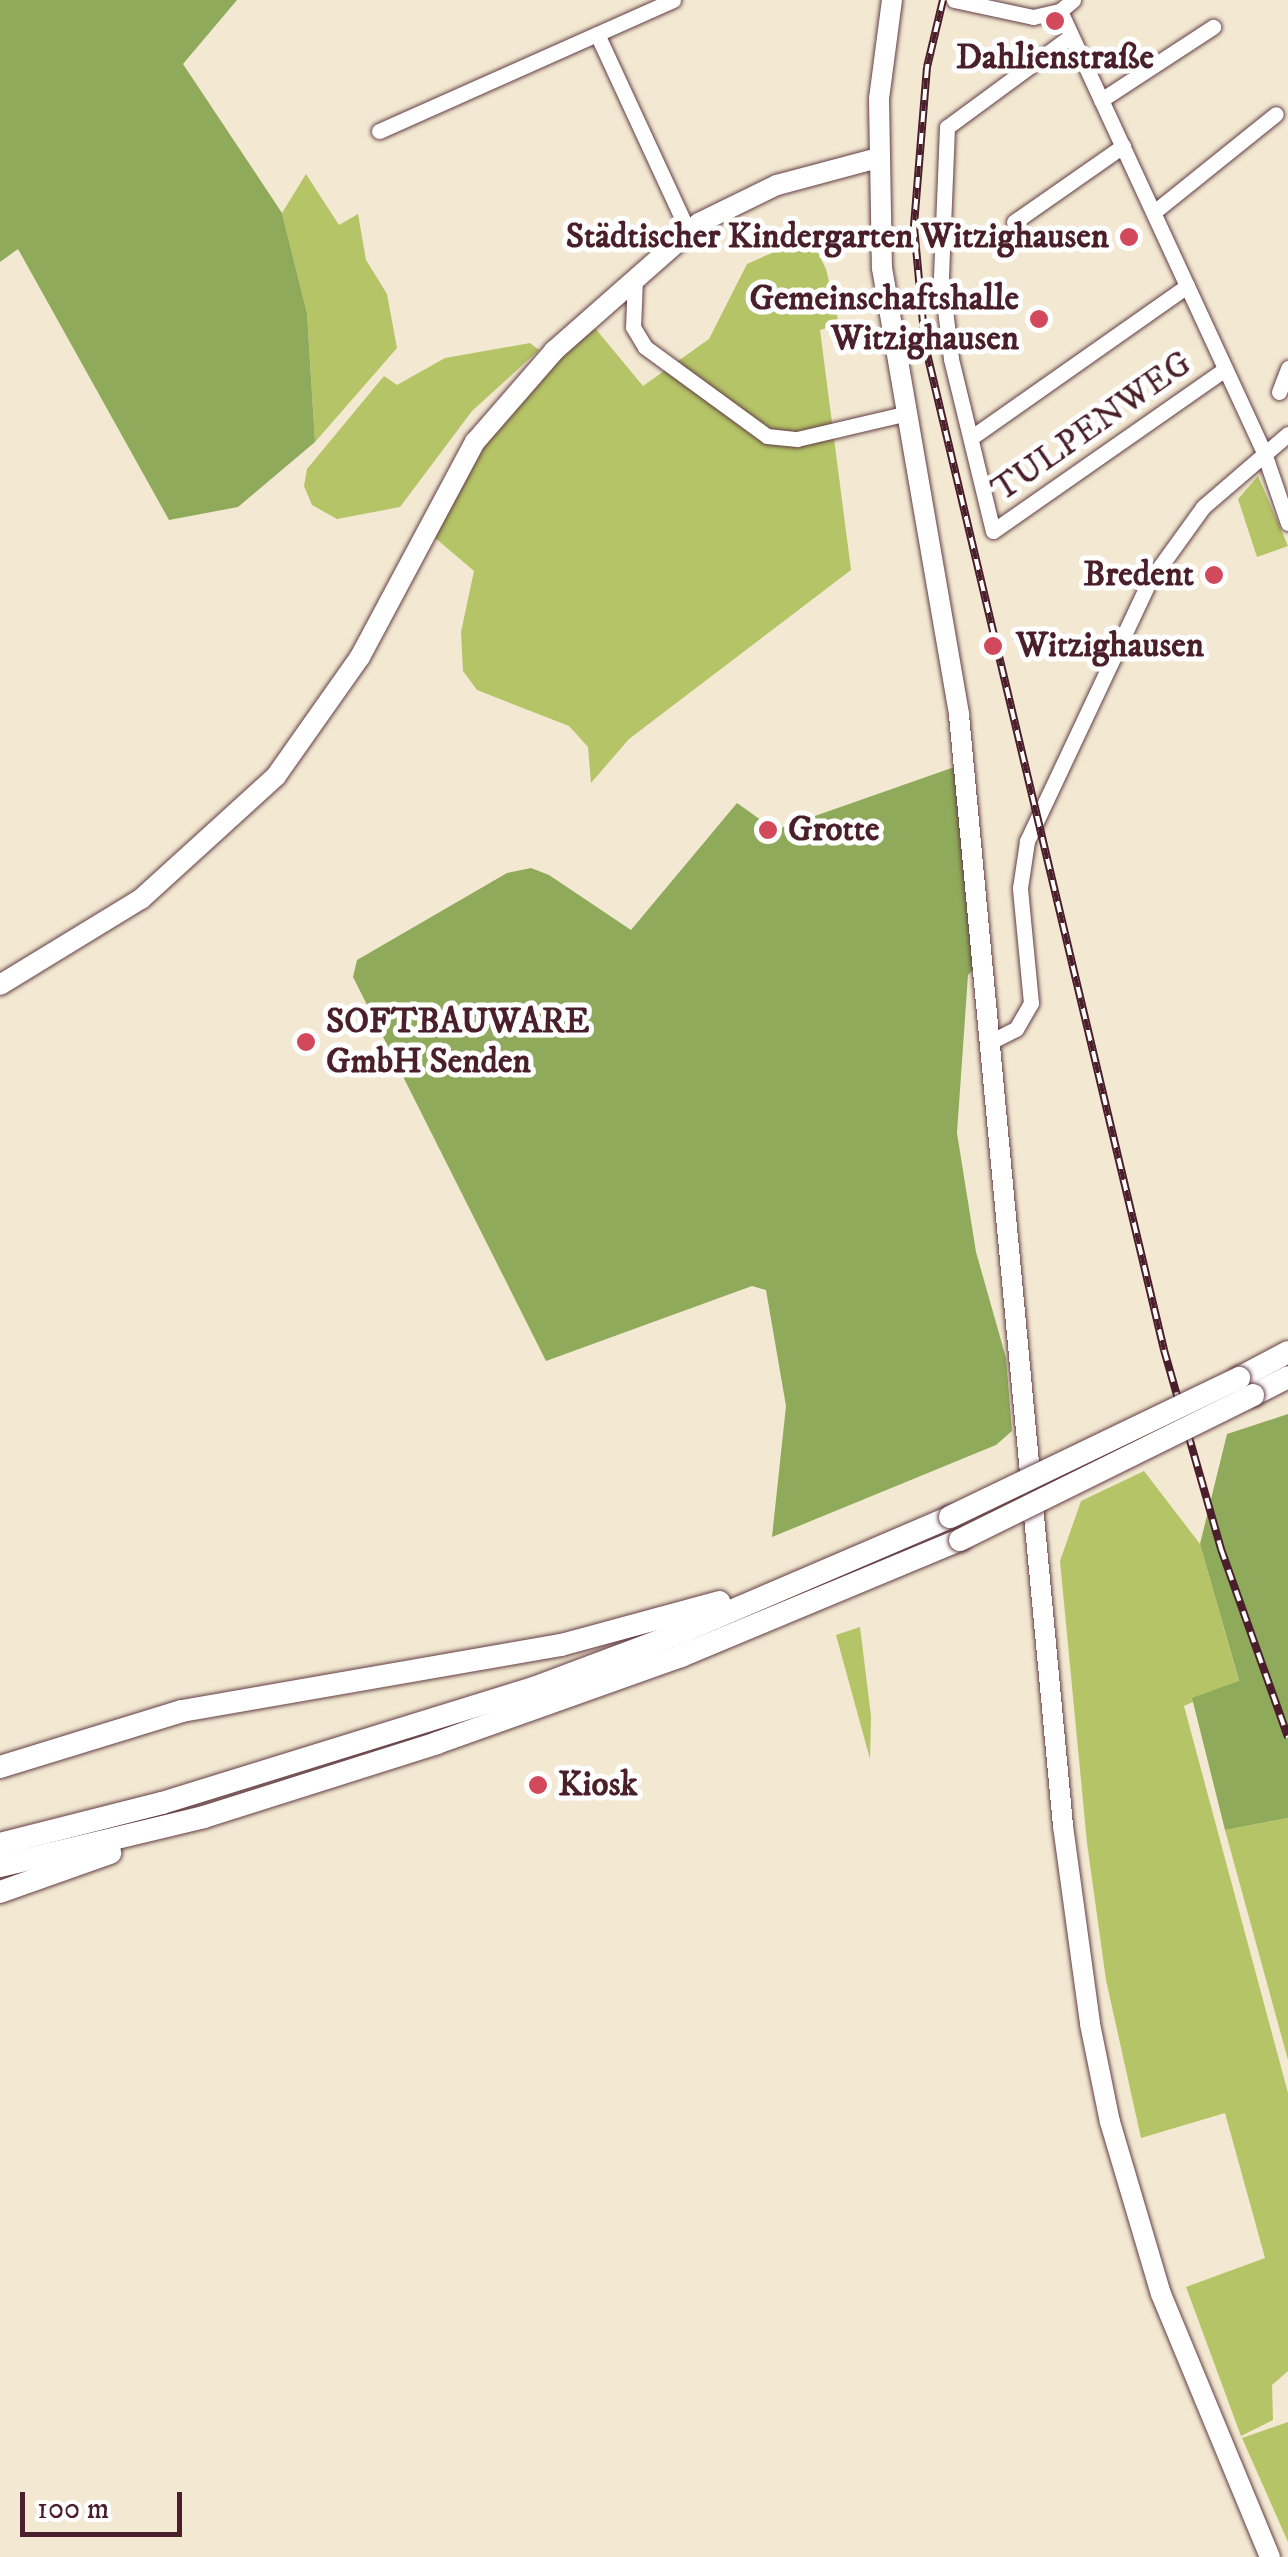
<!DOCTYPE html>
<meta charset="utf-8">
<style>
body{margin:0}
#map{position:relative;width:1288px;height:2557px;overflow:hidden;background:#f3e9d2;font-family:"IM FELL DW Pica",serif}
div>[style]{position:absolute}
.green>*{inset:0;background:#b4c466}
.forest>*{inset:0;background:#8faa5b}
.roads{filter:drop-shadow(0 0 2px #633d44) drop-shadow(0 0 2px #633d44)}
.minor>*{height:15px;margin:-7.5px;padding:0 7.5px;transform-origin:7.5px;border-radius:7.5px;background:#fff}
.major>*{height:20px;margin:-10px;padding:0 10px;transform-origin:10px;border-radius:10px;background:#fff}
.highway>*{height:22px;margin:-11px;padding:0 11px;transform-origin:11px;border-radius:11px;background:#fff}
.rail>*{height:8px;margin-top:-4px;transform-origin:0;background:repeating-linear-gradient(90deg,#fff 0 11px,#4a1f2b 0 22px);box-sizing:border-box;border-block:2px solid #4a1f2b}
.bridges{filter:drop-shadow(0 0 2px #633d44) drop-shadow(0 0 2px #633d44)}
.highway-bridge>*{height:22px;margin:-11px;padding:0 11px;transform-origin:11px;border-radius:11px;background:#fff}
.dots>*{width:28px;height:28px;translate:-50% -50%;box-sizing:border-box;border:5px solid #fff;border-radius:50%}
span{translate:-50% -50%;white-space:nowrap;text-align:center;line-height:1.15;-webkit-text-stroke:10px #fff;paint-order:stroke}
.poi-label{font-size:35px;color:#4a1f2b;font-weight:700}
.right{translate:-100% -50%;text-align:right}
.left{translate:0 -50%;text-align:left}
.street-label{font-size:35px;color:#4a1f2b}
.scale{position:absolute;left:20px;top:2492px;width:162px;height:45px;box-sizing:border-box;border:5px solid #4a1f2b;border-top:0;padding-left:12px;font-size:30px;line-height:35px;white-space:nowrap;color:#4a1f2b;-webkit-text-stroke:8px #fff;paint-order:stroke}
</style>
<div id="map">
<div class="green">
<div style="clip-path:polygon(306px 174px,339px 225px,358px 214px,366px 260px,387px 294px,397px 348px,315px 442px,307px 313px,282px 213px)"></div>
<div style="clip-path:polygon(810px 236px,826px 269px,839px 324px,820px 330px,851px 570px,629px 739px,591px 783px,588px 747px,569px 726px,477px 690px,463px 671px,461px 632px,474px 571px,427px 531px,477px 442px,590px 322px,643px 386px,709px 339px,747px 264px)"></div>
<div style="clip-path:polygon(530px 343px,539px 350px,472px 411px,400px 507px,337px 519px,312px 505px,304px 486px,307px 469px,384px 376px,397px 385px,445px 358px)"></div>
<div style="clip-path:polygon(1258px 476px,1288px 546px,1257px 557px,1238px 499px)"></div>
<div style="clip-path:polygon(1144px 1471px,1200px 1544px,1239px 1682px,1184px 1706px,1288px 2093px,1288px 2371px,1272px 2385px,1273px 2420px,1241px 2436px,1186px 2287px,1265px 2258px,1225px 2113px,1141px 2138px,1106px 1980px,1087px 1843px,1060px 1561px,1081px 1501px)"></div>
<div style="clip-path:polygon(860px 1627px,871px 1716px,870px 1759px,836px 1635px)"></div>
<div style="clip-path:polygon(1288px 1818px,1288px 2060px,1225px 1830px)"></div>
<div style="clip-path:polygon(1288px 2422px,1288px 2542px,1242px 2438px)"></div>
</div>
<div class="forest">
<div style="clip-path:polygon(0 0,237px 0,183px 64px,282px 213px,307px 313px,315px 442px,238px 507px,169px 520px,18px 249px,0 262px)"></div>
<div style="clip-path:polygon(963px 764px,983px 959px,968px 975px,957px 1133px,976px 1252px,1006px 1358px,1012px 1431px,996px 1445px,772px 1537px,786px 1406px,766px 1290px,752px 1286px,546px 1361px,353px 977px,357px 960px,507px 873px,531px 868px,549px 875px,631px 930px,737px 803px,775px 830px)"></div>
<div style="clip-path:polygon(1288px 1414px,1288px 1818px,1225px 1830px,1192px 1698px,1239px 1681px,1200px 1544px,1227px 1434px)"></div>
</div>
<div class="roads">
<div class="minor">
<div style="left:954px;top:0;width:81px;rotate:12.1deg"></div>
<div style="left:1033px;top:17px;width:28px;rotate:-13deg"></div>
<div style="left:1060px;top:11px;width:17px;rotate:-40deg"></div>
<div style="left:1060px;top:11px;width:487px;rotate:65.2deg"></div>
<div style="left:1264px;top:453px;width:74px;rotate:71.1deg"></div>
<div style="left:597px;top:34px;width:217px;rotate:65.2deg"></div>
<div style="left:1071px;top:36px;width:154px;rotate:143.7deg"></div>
<div style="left:947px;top:127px;width:150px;rotate:92.3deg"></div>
<div style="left:941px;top:277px;width:83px;rotate:83deg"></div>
<div style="left:951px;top:359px;width:177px;rotate:76.3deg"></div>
<div style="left:993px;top:531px;width:282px;rotate:-34.9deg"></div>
<div style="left:1101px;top:100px;width:134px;rotate:-33.1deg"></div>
<div style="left:379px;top:131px;width:322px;rotate:-24deg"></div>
<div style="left:1154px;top:212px;width:156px;rotate:-38.8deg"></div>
<div style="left:1014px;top:222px;width:133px;rotate:-34.9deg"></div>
<div style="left:635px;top:278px;width:49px;rotate:92.3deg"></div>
<div style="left:633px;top:327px;width:23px;rotate:59deg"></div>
<div style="left:645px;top:347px;width:151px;rotate:36.1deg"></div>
<div style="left:767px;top:436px;width:30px;rotate:6deg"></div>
<div style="left:797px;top:439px;width:114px;rotate:-13.2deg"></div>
<div style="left:1279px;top:392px;width:26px;rotate:-69deg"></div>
<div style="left:972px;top:437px;width:263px;rotate:-35.1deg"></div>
<div style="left:992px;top:1041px;width:27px;rotate:-27deg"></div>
<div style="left:1016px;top:1029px;width:30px;rotate:-60deg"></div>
<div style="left:1031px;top:1003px;width:116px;rotate:-95.5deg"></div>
<div style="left:1020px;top:888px;width:48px;rotate:-81.5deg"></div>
<div style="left:1027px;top:841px;width:286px;rotate:-64.8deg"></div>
<div style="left:1149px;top:582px;width:92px;rotate:-54.2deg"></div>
<div style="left:1203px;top:507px;width:112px;rotate:-40.7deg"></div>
</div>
<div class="major">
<div style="left:892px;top:0;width:100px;rotate:97.5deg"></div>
<div style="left:879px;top:99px;width:169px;rotate:89deg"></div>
<div style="left:882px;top:268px;width:454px;rotate:80.2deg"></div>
<div style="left:959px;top:715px;width:1116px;rotate:84.65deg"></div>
<div style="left:1063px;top:1826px;width:200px;rotate:82.2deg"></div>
<div style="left:1090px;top:2024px;width:100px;rotate:78.5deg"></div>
<div style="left:1110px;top:2122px;width:179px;rotate:73.5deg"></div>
<div style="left:1161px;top:2294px;width:285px;rotate:67.5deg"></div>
<div style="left:0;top:985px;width:165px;rotate:-31.4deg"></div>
<div style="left:141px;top:899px;width:183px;rotate:-42.3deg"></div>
<div style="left:276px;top:776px;width:146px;rotate:-54.8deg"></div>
<div style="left:360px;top:657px;width:244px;rotate:-61.9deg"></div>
<div style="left:475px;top:442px;width:121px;rotate:-49deg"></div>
<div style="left:554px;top:351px;width:193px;rotate:-41.4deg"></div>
<div style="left:699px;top:223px;width:87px;rotate:-26deg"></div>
<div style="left:777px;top:185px;width:105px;rotate:-15deg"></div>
</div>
<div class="highway">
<div style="left:1239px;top:1378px;width:55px;rotate:-28deg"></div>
<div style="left:1253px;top:1395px;width:39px;rotate:-27deg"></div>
<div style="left:0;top:1767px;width:190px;rotate:-17.1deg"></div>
<div style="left:182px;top:1711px;width:385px;rotate:-9.9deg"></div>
<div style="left:561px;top:1645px;width:164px;rotate:-15.2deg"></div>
<div style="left:0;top:1844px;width:167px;rotate:-14.2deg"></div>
<div style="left:162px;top:1803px;width:392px;rotate:-17.2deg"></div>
<div style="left:536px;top:1687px;width:148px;rotate:-20.5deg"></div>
<div style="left:675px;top:1635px;width:299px;rotate:-23.2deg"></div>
<div style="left:0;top:1866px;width:210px;rotate:-13.5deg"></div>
<div style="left:204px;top:1817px;width:244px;rotate:-17.6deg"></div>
<div style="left:437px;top:1743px;width:259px;rotate:-19.6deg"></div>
<div style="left:681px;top:1656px;width:302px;rotate:-22.6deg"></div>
<div style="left:0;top:1892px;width:117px;rotate:-19.5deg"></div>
</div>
</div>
<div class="rail">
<div style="left:943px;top:0;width:69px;rotate:103.4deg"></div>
<div style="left:927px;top:67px;width:160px;rotate:94.7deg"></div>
<div style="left:914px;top:226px;width:120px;rotate:84.7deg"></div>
<div style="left:925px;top:345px;width:1033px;rotate:76.62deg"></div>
<div style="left:1164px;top:1350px;width:207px;rotate:74deg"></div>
<div style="left:1221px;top:1549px;width:200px;rotate:70.4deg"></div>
</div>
<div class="bridges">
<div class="highway-bridge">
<div style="left:950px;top:1517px;width:321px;rotate:-25.7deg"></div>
<div style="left:960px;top:1540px;width:327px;rotate:-26.3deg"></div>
</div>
</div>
<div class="dots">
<div style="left:1055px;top:21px;background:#d1495b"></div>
<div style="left:1129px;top:237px;background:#d1495b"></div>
<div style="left:1039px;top:319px;background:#d1495b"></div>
<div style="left:1214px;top:575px;background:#d1495b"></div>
<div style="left:993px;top:646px;background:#d1495b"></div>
<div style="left:768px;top:830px;background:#d1495b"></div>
<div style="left:306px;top:1042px;background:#d1495b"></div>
<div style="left:538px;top:1785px;background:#d1495b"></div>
</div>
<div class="poi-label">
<span style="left:1055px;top:58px">Dahlienstraße</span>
<span class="right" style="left:1109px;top:237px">Städtischer Kindergarten Witzighausen</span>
<span class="right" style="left:1019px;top:319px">Gemeinschaftshalle<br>Witzighausen</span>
<span class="right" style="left:1194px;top:575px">Bredent</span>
<span class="left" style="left:1016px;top:646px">Witzighausen</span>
<span class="left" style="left:788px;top:830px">Grotte</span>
<span class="left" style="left:326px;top:1042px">SOFTBAUWARE<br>GmbH Senden</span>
<span class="left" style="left:558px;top:1785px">Kiosk</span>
</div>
<div class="street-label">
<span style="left:1092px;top:427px;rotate:-35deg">TULPENWEG</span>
</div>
<div class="scale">100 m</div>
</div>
